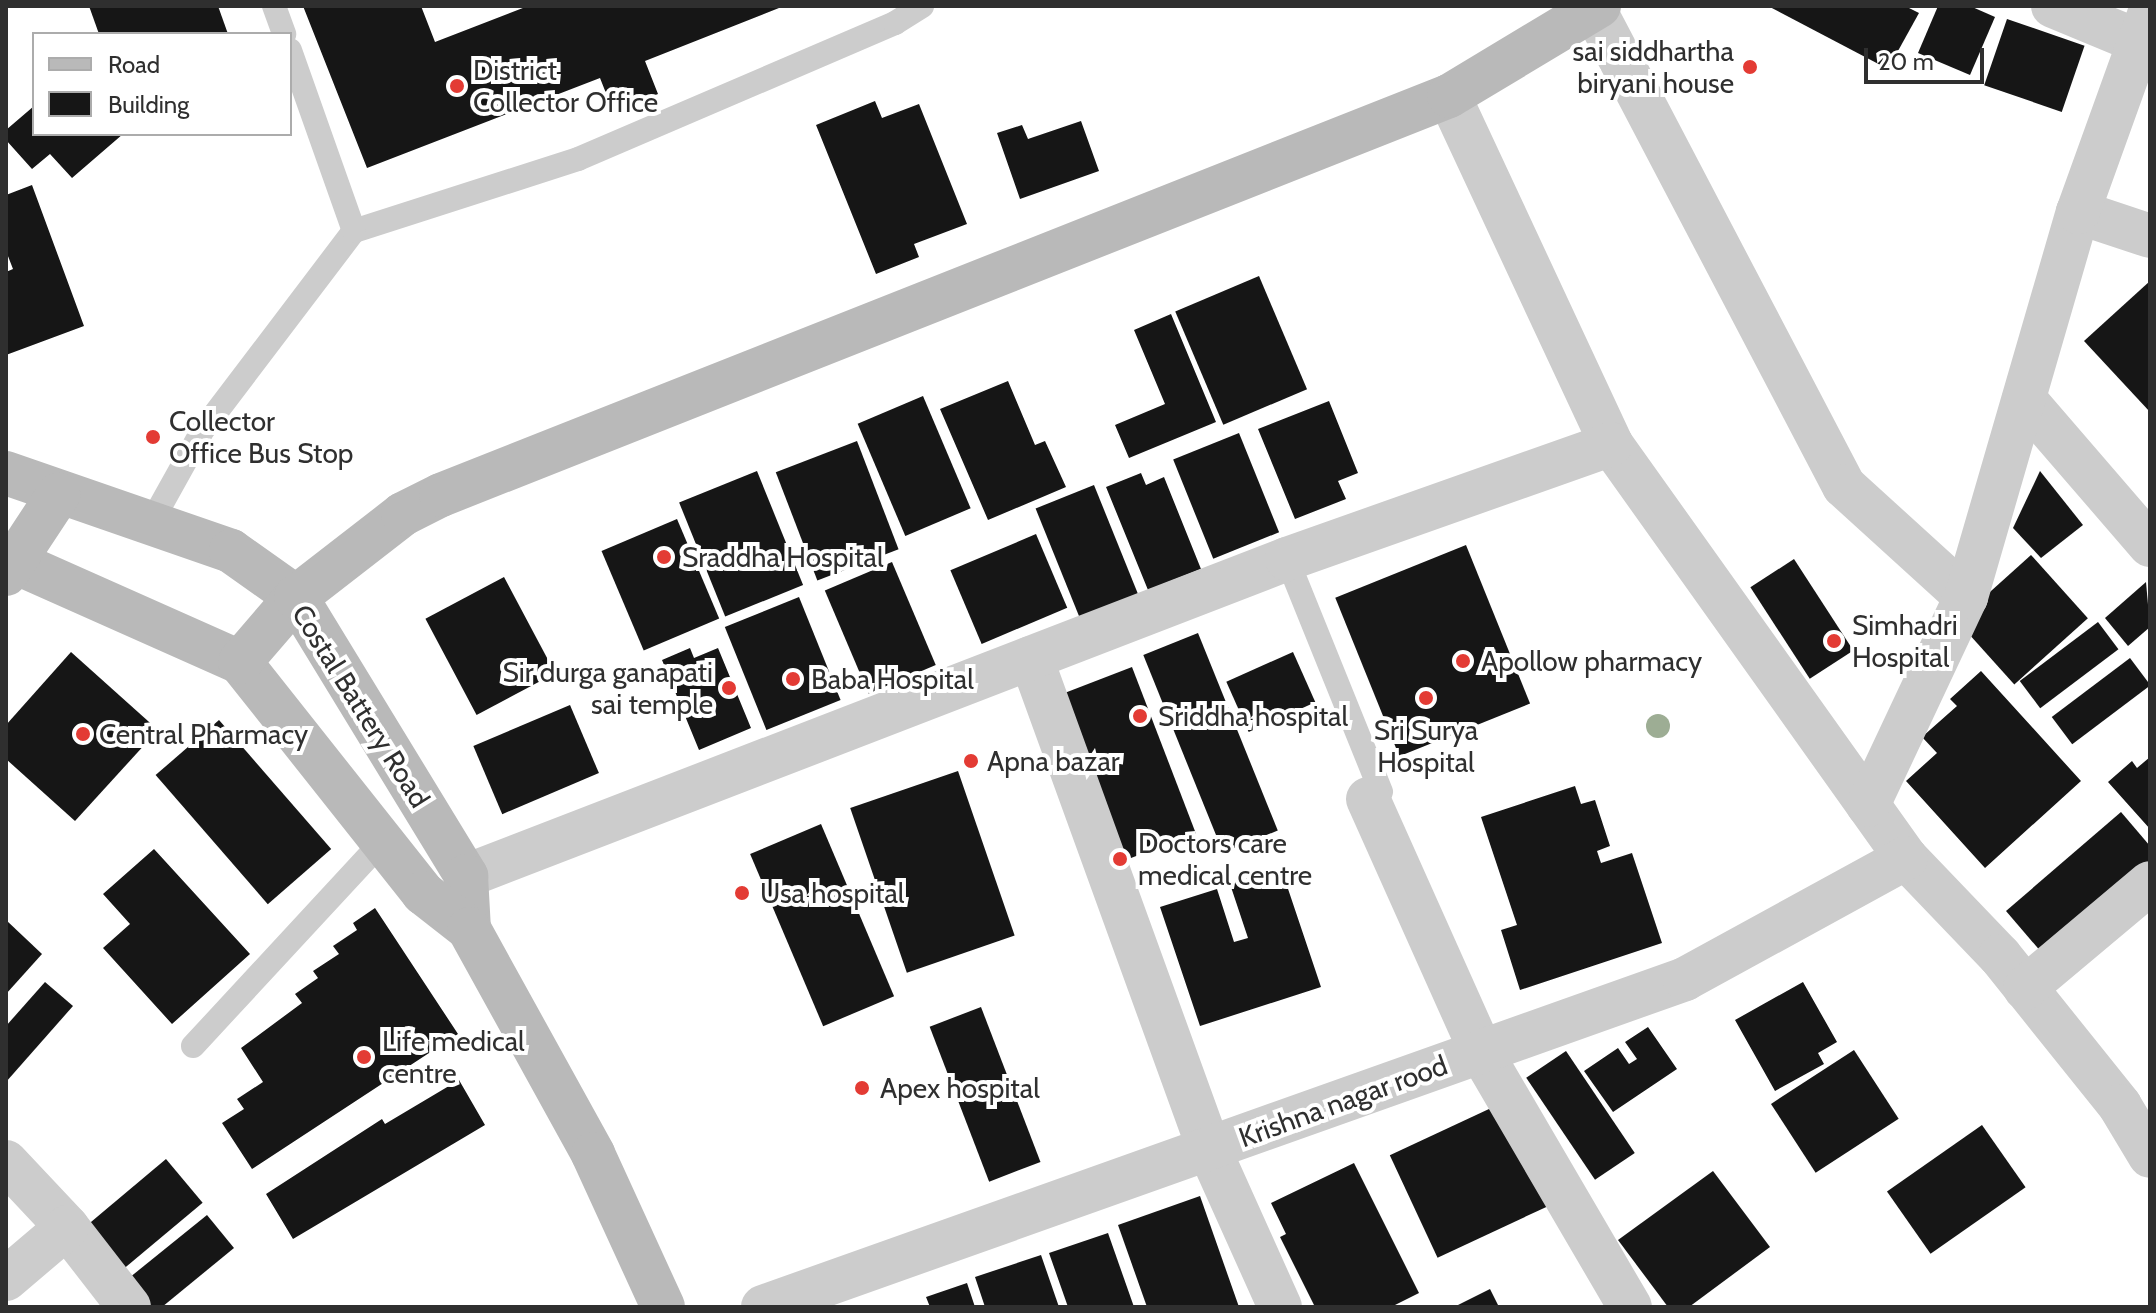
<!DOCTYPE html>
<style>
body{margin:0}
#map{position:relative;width:2156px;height:1313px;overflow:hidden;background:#fff;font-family:Cabin,sans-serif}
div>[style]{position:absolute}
.building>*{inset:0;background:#161616;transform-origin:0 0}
.lane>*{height:24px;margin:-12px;padding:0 12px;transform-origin:12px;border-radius:12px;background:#ccc}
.street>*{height:44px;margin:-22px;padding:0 22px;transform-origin:22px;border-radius:22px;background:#ccc}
.secondary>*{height:44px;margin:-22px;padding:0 22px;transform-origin:22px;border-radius:22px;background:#b9b9b9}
.trees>*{width:24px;height:24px;margin:-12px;border-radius:50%;background:#9dad94}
.dots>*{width:22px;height:22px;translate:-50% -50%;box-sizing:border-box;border:4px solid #fff;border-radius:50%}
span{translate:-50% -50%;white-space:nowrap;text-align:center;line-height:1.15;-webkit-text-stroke:8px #fff;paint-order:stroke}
.poi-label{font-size:28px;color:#2f2f2f}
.right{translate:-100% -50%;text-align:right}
.left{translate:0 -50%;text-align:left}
.street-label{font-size:28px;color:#2f2f2f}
.frame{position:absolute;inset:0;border:8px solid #2f2f2f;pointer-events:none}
.legend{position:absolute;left:32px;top:32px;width:260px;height:104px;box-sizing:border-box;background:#fff;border:2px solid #acacac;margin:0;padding:10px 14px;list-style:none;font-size:24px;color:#2f2f2f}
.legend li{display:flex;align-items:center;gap:16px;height:40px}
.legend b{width:40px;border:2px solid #acacac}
.scale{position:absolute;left:1864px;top:48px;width:120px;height:36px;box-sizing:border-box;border:4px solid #2f2f2f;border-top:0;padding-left:10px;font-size:24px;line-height:28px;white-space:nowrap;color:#2f2f2f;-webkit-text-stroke:6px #fff;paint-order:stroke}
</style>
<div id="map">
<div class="building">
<div style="clip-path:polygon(89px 6px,218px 6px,228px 34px,99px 34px)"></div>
<div style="clip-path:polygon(303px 6px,421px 6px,435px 42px,528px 6px,784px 6px,645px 61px,658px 94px,613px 111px,600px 78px,367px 168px)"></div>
<div style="clip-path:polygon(1768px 6px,1905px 6px,1919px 13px,1888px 69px)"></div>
<div style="clip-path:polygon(1938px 6px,1970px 6px,1995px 17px,1970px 75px,1918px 53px)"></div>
<div style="left:2007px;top:19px;width:82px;height:70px;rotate:19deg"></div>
<div style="clip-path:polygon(875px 101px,882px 118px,919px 104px,967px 224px,914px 244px,919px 257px,876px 274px,816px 125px)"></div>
<div style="clip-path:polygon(34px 106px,34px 134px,123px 134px,72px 178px,50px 154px,32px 169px,6px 140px,6px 130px)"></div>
<div style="clip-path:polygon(1081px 121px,1099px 171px,1020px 199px,997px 133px,1022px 125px,1028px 139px)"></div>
<div style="clip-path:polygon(32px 185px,84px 326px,6px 355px,6px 272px,13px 269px,6px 251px,6px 195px)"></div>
<div style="left:1259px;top:276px;width:123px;height:91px;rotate:67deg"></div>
<div style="clip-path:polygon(2150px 281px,2150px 412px,2084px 341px)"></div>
<div style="clip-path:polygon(1171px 314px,1216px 422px,1129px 458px,1115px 425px,1165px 404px,1134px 330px)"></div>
<div style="clip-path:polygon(1008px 381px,1035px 445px,1045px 441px,1066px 487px,988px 520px,940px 409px)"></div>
<div style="left:923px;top:396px;width:122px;height:71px;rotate:67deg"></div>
<div style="clip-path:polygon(1329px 401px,1358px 473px,1338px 481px,1346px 499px,1295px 519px,1258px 429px)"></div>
<div style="left:1239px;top:433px;width:107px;height:71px;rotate:68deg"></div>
<div style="left:857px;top:441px;width:116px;height:87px;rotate:69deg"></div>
<div style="left:757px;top:471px;width:123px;height:84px;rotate:68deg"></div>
<div style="clip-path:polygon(2040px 471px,2083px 525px,2041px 558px,2013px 528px)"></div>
<div style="clip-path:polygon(1141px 473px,1146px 485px,1164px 477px,1201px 569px,1148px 590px,1106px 487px)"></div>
<div style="left:1094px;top:485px;width:118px;height:63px;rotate:68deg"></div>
<div style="left:677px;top:519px;width:108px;height:82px;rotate:67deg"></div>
<div style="left:1036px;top:534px;width:80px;height:93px;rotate:67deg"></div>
<div style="left:1466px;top:545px;width:171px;height:141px;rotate:68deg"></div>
<div style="left:2031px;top:555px;width:85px;height:99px;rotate:48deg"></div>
<div style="left:1794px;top:559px;width:109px;height:52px;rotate:57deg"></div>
<div style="left:892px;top:562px;width:112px;height:73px;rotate:67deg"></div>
<div style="left:504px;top:577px;width:109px;height:89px;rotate:62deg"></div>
<div style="clip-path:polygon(2146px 582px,2150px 627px,2128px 646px,2105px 618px)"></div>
<div style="left:799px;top:597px;width:111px;height:80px;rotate:68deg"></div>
<div style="left:2098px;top:622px;width:34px;height:98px;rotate:53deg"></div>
<div style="left:1198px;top:633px;width:213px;height:59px;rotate:68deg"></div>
<div style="clip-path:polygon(690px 648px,694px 658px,718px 648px,751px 728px,699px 750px,662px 660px)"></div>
<div style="clip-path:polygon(71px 652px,158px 730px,75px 821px,6px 759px,6px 725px)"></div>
<div style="left:1293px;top:652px;width:55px;height:73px;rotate:66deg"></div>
<div style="left:2130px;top:658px;width:34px;height:98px;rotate:53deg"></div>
<div style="left:1132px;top:667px;width:178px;height:75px;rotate:69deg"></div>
<div style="clip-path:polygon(1981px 671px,2081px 781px,1985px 868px,1906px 781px,1937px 753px,1922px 737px,1957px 706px,1950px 699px)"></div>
<div style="left:570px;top:705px;width:74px;height:105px;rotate:67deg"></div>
<div style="left:219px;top:720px;width:171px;height:84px;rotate:49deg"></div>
<div style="clip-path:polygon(2150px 757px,2150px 829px,2108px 782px,2132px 761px,2137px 768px)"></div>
<div style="left:958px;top:771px;width:174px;height:114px;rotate:71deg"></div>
<div style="clip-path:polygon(1575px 786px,1581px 804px,1595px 800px,1610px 846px,1597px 851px,1601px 863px,1632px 853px,1662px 943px,1520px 990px,1501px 930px,1517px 925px,1481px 817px)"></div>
<div style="clip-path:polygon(2121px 812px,2150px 846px,2150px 873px,2048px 960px,2006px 911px)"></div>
<div style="left:821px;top:824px;width:187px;height:77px;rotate:67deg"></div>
<div style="clip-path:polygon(154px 849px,250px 954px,172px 1024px,103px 948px,130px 924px,103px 894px)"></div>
<div style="clip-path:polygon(1281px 868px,1321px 987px,1200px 1026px,1160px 907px,1217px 889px,1234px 942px,1248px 938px,1230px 884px)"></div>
<div style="clip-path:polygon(375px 908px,458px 1034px,252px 1169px,222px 1123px,244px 1109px,237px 1099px,263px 1082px,241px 1048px,302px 1003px,295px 994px,318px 978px,313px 971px,339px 954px,333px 946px,357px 930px,353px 923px)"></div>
<div style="clip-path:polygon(6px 920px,42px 954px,6px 994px)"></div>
<div style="clip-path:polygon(45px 982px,73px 1006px,6px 1082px,6px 1026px)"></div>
<div style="clip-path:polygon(1803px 982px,1837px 1042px,1818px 1053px,1824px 1064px,1775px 1091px,1735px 1020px)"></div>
<div style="left:981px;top:1007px;width:166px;height:55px;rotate:69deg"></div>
<div style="clip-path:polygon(1648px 1027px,1677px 1069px,1613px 1112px,1584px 1071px,1618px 1048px,1629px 1064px,1637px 1059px,1625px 1042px)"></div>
<div style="left:1854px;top:1050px;width:82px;height:99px;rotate:57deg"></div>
<div style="left:1566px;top:1051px;width:123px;height:48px;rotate:56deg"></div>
<div style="clip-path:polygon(459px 1080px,485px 1125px,293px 1239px,266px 1194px,382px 1119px,385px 1124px)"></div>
<div style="left:1504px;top:1102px;width:113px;height:126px;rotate:65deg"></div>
<div style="left:1982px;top:1125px;width:76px;height:116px;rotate:55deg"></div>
<div style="left:166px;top:1159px;width:57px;height:103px;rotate:50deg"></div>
<div style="clip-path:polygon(1354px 1163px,1419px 1293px,1391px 1307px,1315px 1307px,1280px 1237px,1286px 1234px,1271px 1203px)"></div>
<div style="clip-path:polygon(1713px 1171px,1770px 1247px,1689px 1307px,1668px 1307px,1618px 1240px)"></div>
<div style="clip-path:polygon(1200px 1196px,1239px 1307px,1147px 1307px,1118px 1225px)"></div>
<div style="clip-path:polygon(207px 1215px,234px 1248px,162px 1307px,138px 1307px,129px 1278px)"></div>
<div style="clip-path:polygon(1108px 1233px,1134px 1307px,1068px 1307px,1049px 1253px)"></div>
<div style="clip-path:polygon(1041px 1255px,1059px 1307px,985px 1307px,975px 1277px)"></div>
<div style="clip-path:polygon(967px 1283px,975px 1307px,930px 1307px,926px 1297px)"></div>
<div style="clip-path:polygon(1490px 1289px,1499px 1307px,1454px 1307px)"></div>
</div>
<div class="lane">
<div style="left:274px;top:6px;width:30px;rotate:70deg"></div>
<div style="left:354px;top:231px;width:235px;rotate:-17.8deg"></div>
<div style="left:578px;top:159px;width:345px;rotate:-23.2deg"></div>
<div style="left:895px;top:23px;width:32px;rotate:-32deg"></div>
<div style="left:152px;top:521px;width:103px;rotate:-60.9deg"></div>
<div style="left:202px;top:431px;width:251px;rotate:-52.8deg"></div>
<div style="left:354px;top:231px;width:192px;rotate:-109.5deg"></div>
<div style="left:1287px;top:559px;width:251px;rotate:68deg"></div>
<div style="left:193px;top:1046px;width:278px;rotate:-47.2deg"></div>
</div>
<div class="street">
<div style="left:2053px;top:6px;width:92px;rotate:22.4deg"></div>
<div style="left:1595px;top:11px;width:536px;rotate:62.34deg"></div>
<div style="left:1844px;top:486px;width:165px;rotate:42.3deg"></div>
<div style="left:1449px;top:96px;width:384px;rotate:65deg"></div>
<div style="left:1611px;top:444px;width:508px;rotate:54.53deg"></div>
<div style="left:1906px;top:858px;width:136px;rotate:46.2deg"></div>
<div style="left:2000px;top:956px;width:192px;rotate:51.3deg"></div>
<div style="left:2120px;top:1106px;width:58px;rotate:59deg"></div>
<div style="left:2078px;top:212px;width:76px;rotate:18.4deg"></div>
<div style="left:2024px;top:399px;width:193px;rotate:49.2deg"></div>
<div style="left:1031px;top:658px;width:522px;rotate:70.07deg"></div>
<div style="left:1209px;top:1149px;width:173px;rotate:65.8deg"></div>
<div style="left:1368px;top:799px;width:277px;rotate:65.9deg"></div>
<div style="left:1481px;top:1052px;width:295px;rotate:59.7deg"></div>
<div style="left:1868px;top:805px;width:230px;rotate:-64.8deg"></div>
<div style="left:1966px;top:597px;width:401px;rotate:-73.8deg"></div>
<div style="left:2078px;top:212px;width:213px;rotate:-70.2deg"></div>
<div style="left:466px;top:876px;width:880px;rotate:-21.11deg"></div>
<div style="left:1287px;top:559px;width:344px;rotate:-19.5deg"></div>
<div style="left:2025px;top:988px;width:163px;rotate:-40deg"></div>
<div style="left:6px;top:1162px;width:89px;rotate:46.8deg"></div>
<div style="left:67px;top:1227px;width:101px;rotate:52.2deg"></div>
<div style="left:6px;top:1279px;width:80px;rotate:-40.4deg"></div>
<div style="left:763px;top:1307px;width:979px;rotate:-19.58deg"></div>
<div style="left:1685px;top:979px;width:252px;rotate:-28.7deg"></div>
</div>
<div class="secondary">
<div style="left:6px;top:473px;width:238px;rotate:19.1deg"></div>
<div style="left:231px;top:551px;width:80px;rotate:35.3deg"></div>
<div style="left:296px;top:597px;width:327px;rotate:58.6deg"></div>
<div style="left:466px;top:876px;width:53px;rotate:86.8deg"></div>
<div style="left:6px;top:558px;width:256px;rotate:24deg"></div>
<div style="left:240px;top:662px;width:295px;rotate:51.6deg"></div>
<div style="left:423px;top:893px;width:58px;rotate:38deg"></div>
<div style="left:469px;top:929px;width:257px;rotate:61.1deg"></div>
<div style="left:593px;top:1154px;width:168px;rotate:65.4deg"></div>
<div style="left:6px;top:574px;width:95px;rotate:-56.6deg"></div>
<div style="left:240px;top:662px;width:86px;rotate:-49.3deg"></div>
<div style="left:296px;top:597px;width:135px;rotate:-37.8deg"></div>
<div style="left:403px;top:514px;width:42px;rotate:-26.6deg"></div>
<div style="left:441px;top:495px;width:1084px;rotate:-21.6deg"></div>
<div style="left:1449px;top:96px;width:175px;rotate:-31deg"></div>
</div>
<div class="trees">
<div style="left:1658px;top:726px"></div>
</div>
<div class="dots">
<div style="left:1750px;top:67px;background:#e33b34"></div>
<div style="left:457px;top:86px;background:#e33b34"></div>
<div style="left:153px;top:437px;background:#e33b34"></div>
<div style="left:664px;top:557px;background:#e33b34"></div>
<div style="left:1834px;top:641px;background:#e33b34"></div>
<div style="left:1463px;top:661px;background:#e33b34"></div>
<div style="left:793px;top:679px;background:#e33b34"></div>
<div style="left:729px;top:688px;background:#e33b34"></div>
<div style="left:1426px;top:698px;background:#e33b34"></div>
<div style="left:1140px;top:716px;background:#e33b34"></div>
<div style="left:83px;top:734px;background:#e33b34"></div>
<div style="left:971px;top:761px;background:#e33b34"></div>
<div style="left:1120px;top:859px;background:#e33b34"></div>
<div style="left:742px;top:893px;background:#e33b34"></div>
<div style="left:364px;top:1057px;background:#e33b34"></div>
<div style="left:862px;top:1088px;background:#e33b34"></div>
</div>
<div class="poi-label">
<span class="right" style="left:1734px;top:67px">sai siddhartha<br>biryani house</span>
<span class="left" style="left:473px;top:86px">District<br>Collector Office</span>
<span class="left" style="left:169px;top:437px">Collector<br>Office Bus Stop</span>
<span class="left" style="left:682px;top:557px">Sraddha Hospital</span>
<span class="left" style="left:1852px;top:641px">Simhadri<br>Hospital</span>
<span class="left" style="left:1481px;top:661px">Apollow pharmacy</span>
<span class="right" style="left:713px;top:688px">Sir durga ganapati<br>sai temple</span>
<span class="left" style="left:811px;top:679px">Baba Hospital</span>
<span class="left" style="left:1158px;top:716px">Sriddha hospital</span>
<span style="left:1426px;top:746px">Sri Surya<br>Hospital</span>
<span class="left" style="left:99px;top:734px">Central Pharmacy</span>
<span class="left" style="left:987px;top:761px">Apna bazar</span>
<span class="left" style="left:1138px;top:859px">Doctors care<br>medical centre</span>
<span class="left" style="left:760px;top:893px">Usa hospital</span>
<span class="left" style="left:382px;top:1057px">Life medical<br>centre</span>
<span class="left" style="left:880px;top:1088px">Apex hospital</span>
</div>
<div class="street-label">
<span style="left:361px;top:706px;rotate:58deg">Costal Battery Road</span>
<span style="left:1343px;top:1101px;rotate:-20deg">Krishna nagar rood</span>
</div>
<div class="frame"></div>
<ul class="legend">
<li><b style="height:10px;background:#b9b9b9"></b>Road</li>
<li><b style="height:22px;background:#161616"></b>Building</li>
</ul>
<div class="scale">20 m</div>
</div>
